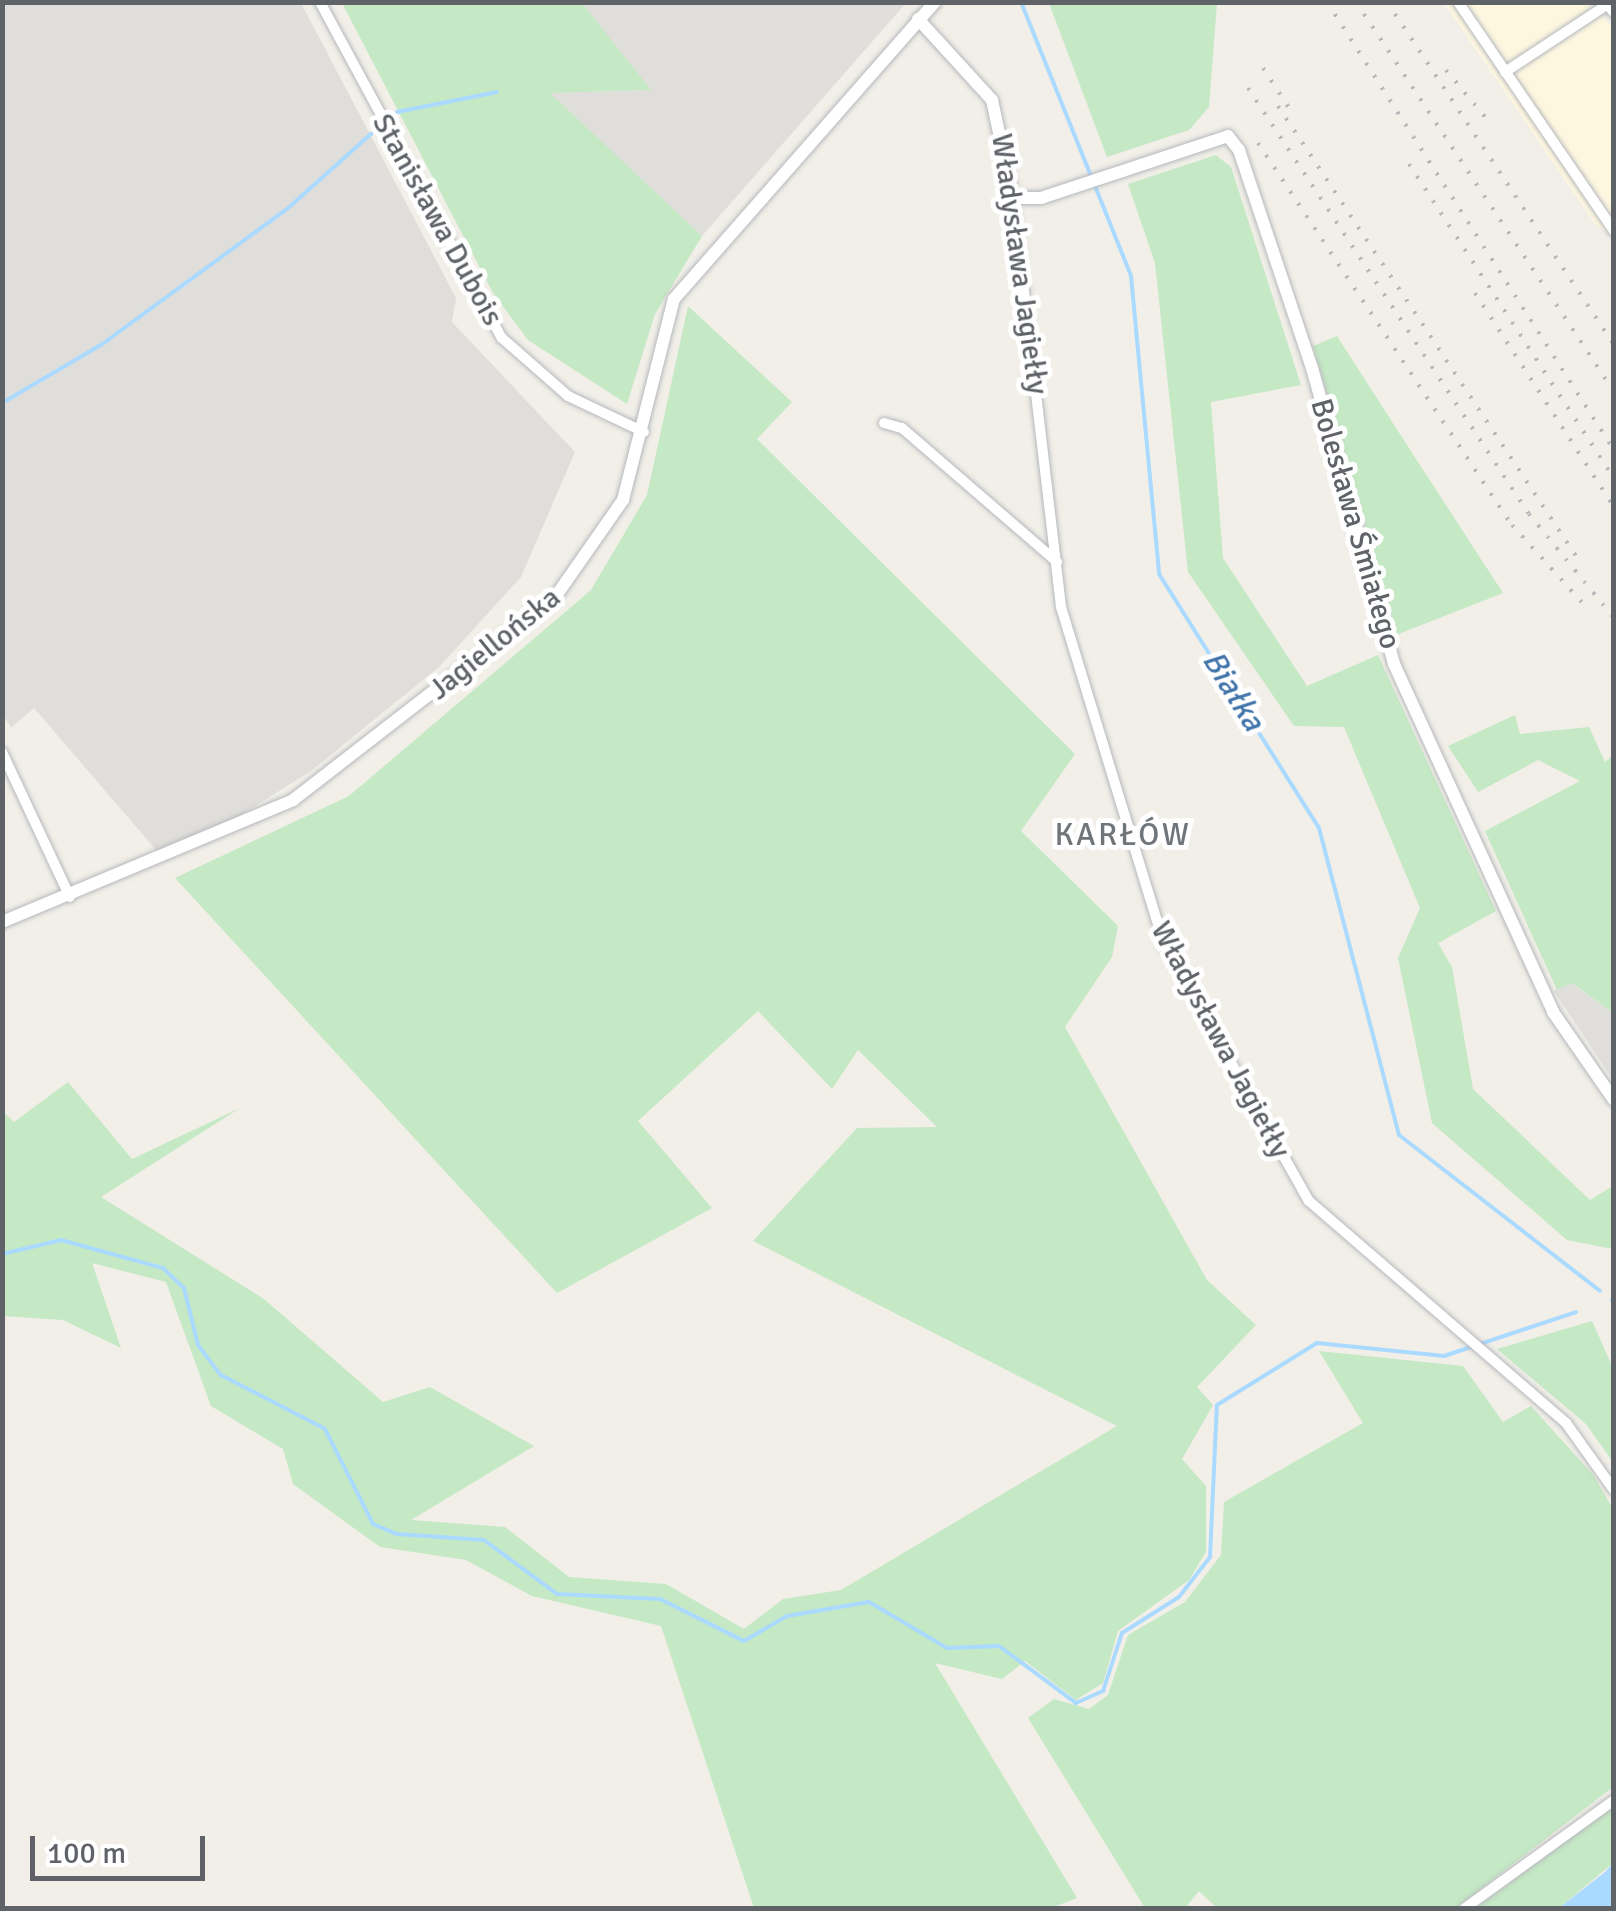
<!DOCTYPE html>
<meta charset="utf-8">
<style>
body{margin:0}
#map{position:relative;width:1616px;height:1911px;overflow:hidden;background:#f1efe8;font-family:Signika,sans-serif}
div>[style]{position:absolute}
.commercial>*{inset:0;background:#fef7e0}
.industrial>*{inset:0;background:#e0deda}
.green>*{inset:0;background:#c5e8c5}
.water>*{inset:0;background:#aadaff}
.stream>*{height:4px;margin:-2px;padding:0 2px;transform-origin:2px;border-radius:2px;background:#aadaff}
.roads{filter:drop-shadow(0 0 2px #b5b8bc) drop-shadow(0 0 2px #b5b8bc)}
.minor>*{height:10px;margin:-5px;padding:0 5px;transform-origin:5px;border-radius:5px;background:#fff}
.tertiary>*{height:12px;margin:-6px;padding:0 6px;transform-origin:6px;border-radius:6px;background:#fff}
.secondary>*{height:15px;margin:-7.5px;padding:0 7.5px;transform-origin:7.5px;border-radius:7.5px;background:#fff}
.rail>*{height:4px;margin-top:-2px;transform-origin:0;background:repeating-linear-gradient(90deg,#b6b7b8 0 2.5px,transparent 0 14.5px)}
span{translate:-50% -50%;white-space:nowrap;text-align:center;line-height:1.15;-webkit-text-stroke:10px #fff;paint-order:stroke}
.street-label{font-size:30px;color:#5f6368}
.water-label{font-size:32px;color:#4174aa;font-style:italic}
.neighbourhood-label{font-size:32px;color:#70757a;letter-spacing:2.5px}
.frame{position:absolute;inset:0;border:5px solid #5f6368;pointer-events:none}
.scale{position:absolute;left:30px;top:1836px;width:175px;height:45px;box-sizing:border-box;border:5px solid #5f6368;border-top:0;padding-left:12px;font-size:30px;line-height:35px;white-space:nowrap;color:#5f6368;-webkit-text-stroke:8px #fff;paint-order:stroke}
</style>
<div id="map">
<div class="commercial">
<div style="clip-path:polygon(1444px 3px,1587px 3px,1605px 18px,1614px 31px,1613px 237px,1595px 224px)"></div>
</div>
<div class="industrial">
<div style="clip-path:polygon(3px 3px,301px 3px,456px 298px,452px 322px,575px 452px,521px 577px,439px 667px,311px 771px,231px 821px,156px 850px,34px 708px,11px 728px,3px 714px)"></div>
<div style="clip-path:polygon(582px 3px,906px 3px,702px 236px,549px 93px,650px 90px)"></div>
<div style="clip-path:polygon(1571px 983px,1613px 1013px,1613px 1080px,1554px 991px)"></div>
</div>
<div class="green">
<div style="clip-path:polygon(342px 3px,582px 3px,651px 90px,550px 93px,702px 236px,655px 314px,627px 404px,528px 340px,493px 293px)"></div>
<div style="clip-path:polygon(1049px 3px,1217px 3px,1209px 107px,1189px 130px,1107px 157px)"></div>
<div style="clip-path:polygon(1216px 155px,1231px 167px,1301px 385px,1211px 402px,1223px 558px,1307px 686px,1378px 655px,1496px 911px,1438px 943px,1452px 967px,1473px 1089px,1590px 1200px,1613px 1186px,1613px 1249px,1567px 1240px,1432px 1123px,1398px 958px,1420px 908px,1344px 727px,1294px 726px,1188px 572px,1155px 263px,1128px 184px)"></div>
<div style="clip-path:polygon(688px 306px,792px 402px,757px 439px,1075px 754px,1021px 831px,1118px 926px,1112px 957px,1065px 1027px,1207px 1280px,1256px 1325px,1197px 1387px,1213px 1405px,1182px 1459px,1206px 1486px,1206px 1552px,1189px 1580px,1118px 1631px,1103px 1683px,1076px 1700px,1025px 1661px,1002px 1679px,935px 1663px,1077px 1898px,1051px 1908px,754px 1908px,661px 1626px,532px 1596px,466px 1560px,380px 1547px,293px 1484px,283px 1449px,211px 1406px,166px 1282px,92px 1263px,121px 1348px,63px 1320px,3px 1316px,3px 1112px,14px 1122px,68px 1082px,132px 1159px,240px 1108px,101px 1197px,264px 1299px,383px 1402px,430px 1387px,534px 1446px,411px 1520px,505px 1527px,569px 1577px,666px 1584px,744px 1629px,783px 1599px,841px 1590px,1117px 1426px,753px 1241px,857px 1128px,937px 1127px,858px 1050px,832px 1089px,758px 1011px,638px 1121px,712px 1208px,557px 1293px,175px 878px,349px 796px,591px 590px,647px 495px)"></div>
<div style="clip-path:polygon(1337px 336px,1418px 462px,1503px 593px,1396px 635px,1313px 346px)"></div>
<div style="clip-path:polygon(1515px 715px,1520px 734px,1589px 727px,1605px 762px,1613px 755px,1613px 1013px,1572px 983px,1557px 990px,1485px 831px,1580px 781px,1538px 760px,1478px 792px,1448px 746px)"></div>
<div style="clip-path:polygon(1592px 1321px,1613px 1368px,1613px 1462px,1586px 1424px,1497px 1349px)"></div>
<div style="clip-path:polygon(1319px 1351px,1463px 1366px,1503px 1422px,1531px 1406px,1594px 1476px,1613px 1509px,1613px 1787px,1456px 1908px,1217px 1908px,1199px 1891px,1185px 1908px,1145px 1908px,1028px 1718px,1054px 1699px,1089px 1709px,1108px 1695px,1128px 1635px,1185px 1602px,1221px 1555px,1224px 1502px,1363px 1423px)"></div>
<div style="clip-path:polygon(1613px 1807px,1613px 1863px,1559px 1908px,1476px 1908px)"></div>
</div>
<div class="water">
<div style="clip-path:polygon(1613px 1863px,1613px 1908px,1559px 1908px,1605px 1872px)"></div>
</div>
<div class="stream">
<div style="left:1021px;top:2px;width:295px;rotate:68.1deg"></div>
<div style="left:1131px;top:276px;width:299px;rotate:84.6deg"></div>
<div style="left:1159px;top:574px;width:300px;rotate:57.8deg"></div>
<div style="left:1319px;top:828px;width:317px;rotate:75.4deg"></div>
<div style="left:1399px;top:1135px;width:254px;rotate:37.8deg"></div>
<div style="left:397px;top:112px;width:102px;rotate:-11.3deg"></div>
<div style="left:2px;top:403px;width:115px;rotate:-30.4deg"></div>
<div style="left:101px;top:345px;width:230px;rotate:-36.2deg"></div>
<div style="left:287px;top:209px;width:113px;rotate:-41.8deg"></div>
<div style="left:2px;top:1254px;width:61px;rotate:-13.3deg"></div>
<div style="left:61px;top:1240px;width:106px;rotate:15.4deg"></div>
<div style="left:163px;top:1268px;width:29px;rotate:44deg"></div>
<div style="left:184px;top:1288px;width:59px;rotate:76.2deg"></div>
<div style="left:198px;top:1345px;width:38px;rotate:53deg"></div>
<div style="left:221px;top:1375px;width:117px;rotate:27.4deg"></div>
<div style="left:325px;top:1429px;width:106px;rotate:63.2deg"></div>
<div style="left:373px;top:1524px;width:26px;rotate:23deg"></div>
<div style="left:397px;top:1534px;width:87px;rotate:3.9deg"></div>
<div style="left:484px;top:1540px;width:91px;rotate:36.5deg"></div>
<div style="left:557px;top:1594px;width:103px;rotate:2.8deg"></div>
<div style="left:660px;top:1599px;width:94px;rotate:26.6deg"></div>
<div style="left:744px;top:1641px;width:50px;rotate:-30.2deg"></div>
<div style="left:787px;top:1616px;width:83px;rotate:-9.7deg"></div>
<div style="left:869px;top:1602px;width:91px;rotate:30.5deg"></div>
<div style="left:947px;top:1648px;width:52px;rotate:-2.2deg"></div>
<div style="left:999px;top:1646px;width:96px;rotate:36.5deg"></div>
<div style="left:1076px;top:1703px;width:30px;rotate:-24deg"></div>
<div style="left:1103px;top:1691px;width:61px;rotate:-71.9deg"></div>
<div style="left:1122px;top:1633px;width:67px;rotate:-32.3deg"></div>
<div style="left:1179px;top:1597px;width:51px;rotate:-52.2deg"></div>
<div style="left:1210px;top:1557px;width:152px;rotate:-87.4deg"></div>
<div style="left:1217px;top:1405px;width:118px;rotate:-31.8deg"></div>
<div style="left:1317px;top:1343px;width:128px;rotate:5.8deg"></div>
<div style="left:1444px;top:1356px;width:139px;rotate:-18.4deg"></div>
<div style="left:1612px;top:1300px;width:2px"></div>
</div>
<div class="roads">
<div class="minor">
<div style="left:320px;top:2px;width:382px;rotate:61.6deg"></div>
<div style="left:502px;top:338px;width:88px;rotate:41.3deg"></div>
<div style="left:568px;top:396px;width:84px;rotate:25.3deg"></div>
<div style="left:1458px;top:2px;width:277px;rotate:55.7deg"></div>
<div style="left:1505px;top:72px;width:127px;rotate:-33.4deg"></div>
<div style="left:1013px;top:198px;width:412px;rotate:83.3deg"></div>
<div style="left:1061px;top:607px;width:351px;rotate:73deg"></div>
<div style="left:1164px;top:943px;width:296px;rotate:60.7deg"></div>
<div style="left:1309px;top:1201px;width:340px;rotate:40.8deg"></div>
<div style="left:1566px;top:1423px;width:82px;rotate:54.4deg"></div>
<div style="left:884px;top:423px;width:19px;rotate:16deg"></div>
<div style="left:902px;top:428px;width:205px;rotate:40.8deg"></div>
<div style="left:2px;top:752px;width:160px;rotate:64.9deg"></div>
<div style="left:1465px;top:1908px;width:184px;rotate:-35.9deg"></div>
</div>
<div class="tertiary">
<div style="left:918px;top:19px;width:110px;rotate:47.6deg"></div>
<div style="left:992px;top:100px;width:100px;rotate:77.9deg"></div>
<div style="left:1013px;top:198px;width:28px"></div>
<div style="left:1041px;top:198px;width:197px;rotate:-18.3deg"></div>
<div style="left:1228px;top:136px;width:18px;rotate:52deg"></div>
<div style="left:1239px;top:150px;width:230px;rotate:71.5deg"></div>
<div style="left:1312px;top:368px;width:307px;rotate:74.5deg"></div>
<div style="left:1394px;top:664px;width:383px;rotate:65.4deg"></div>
<div style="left:1553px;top:1012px;width:107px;rotate:55.3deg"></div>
<div style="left:2px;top:922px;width:316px;rotate:-22.7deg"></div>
<div style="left:293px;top:800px;width:333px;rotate:-37.8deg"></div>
<div style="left:556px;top:596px;width:117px;rotate:-55.1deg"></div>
<div style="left:623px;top:500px;width:207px;rotate:-75.8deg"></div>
<div style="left:674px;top:299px;width:395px;rotate:-48.7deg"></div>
</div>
<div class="secondary">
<div style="left:1609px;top:2px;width:9px;rotate:54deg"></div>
</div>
</div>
<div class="rail">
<div style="left:1327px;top:2px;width:532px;rotate:57.36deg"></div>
<div style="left:1356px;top:2px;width:468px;rotate:56.5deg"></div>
<div style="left:1387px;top:2px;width:411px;rotate:56.5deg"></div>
<div style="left:1263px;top:68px;width:55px;rotate:56.9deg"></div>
<div style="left:1446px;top:70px;width:61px;rotate:50.3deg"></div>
<div style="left:1248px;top:88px;width:510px;rotate:56.59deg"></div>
<div style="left:1529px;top:514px;width:134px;rotate:50.7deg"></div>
<div style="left:1278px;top:106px;width:551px;rotate:56.48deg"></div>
<div style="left:1258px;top:143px;width:459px;rotate:56.4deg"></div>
<div style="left:1512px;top:525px;width:110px;rotate:47.9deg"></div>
<div style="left:1409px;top:164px;width:375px;rotate:56.9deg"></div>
<div style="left:1475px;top:293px;width:255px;rotate:57deg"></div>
</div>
<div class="street-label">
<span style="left:437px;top:220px;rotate:61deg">Stanisława Dubois</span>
<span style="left:1019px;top:264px;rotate:82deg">Władysława Jagiełły</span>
<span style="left:1355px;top:524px;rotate:74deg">Bolesława Śmiałego</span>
<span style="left:495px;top:644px;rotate:-39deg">Jagiellońska</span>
<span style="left:1220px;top:1040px;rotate:62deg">Władysława Jagiełły</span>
</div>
<div class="water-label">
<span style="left:1233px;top:691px;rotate:58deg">Białka</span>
</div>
<div class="neighbourhood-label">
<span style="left:1123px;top:835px">KARŁÓW</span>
</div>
<div class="frame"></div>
<div class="scale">100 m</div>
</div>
